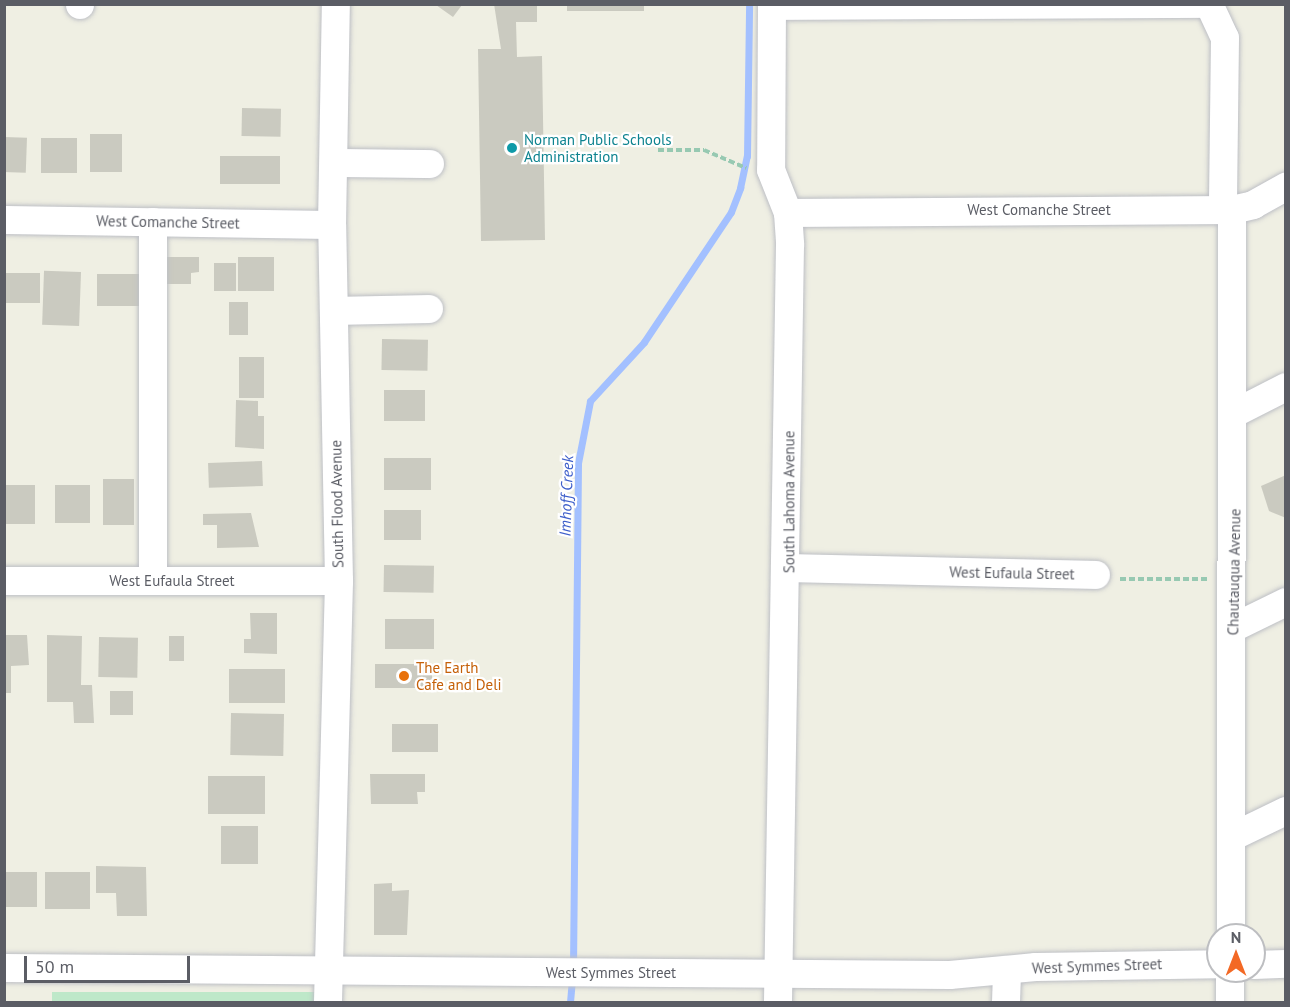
<!DOCTYPE html>
<style>
body{margin:0}
#map{position:relative;width:1290px;height:1007px;overflow:hidden;background:#efefe3;font-family:"PT Sans",sans-serif}
div>[style]{position:absolute}
.green>*{inset:0;background:#bee8c9;transform-origin:0 0}
.stream>*{height:7px;margin:-3.5px;padding:0 3.5px;transform-origin:3.5px;border-radius:3.5px;background:#a3c0ff}
.building>*{inset:0;background:#cacac0;transform-origin:0 0}
.path>*{height:4px;margin-top:-2px;transform-origin:0;background:repeating-linear-gradient(90deg,#97c9b2 0 6px,transparent 0 9px)}
.roads{filter:drop-shadow(0 0 2px #bdbfc5) drop-shadow(0 0 2px #bdbfc5)}
.minor>*{height:28px;margin:-14px;padding:0 14px;transform-origin:14px;border-radius:14px;background:#fff}
.dots>*{width:16px;height:16px;translate:-50% -50%;box-sizing:border-box;border:3px solid #fff;border-radius:50%}
span{translate:-50% -50%;white-space:nowrap;text-align:center;line-height:1.15;-webkit-text-stroke:4.5px #fff;paint-order:stroke}
.culture-label{font-size:15px;color:#0d838f}
.left{translate:0 -50%;text-align:left}
.street-label{font-size:15px;color:#5b5d65}
.food-label{font-size:15px;color:#c56008}
.water-label{font-size:16px;color:#3e5fca;font-style:italic}
.frame{position:absolute;inset:0;border:6px solid #5b5d65;pointer-events:none}
.north{position:absolute;left:1206px;top:923px;width:60px;height:60px;box-sizing:border-box;background:#fff;border:2px solid #bdbec1;border-radius:50%;rotate:0deg;font-size:16px;font-weight:700;line-height:24px;text-align:center;color:#5b5d65}
.north::after{content:'';display:block;margin:auto;width:21px;height:27px;background:#f36925;clip-path:polygon(50% 0,100% 100%,50% 72%,0 100%)}
.scale{position:absolute;left:24px;top:956px;width:166px;height:27px;box-sizing:border-box;border:3px solid #5b5d65;border-top:0;padding-left:8px;font-size:18px;line-height:21px;white-space:nowrap;color:#5b5d65;-webkit-text-stroke:4px #fff;paint-order:stroke}
</style>
<div id="map">
<div class="green">
<div style="left:320px;top:992px;width:10px;height:268px;rotate:90deg"></div>
</div>
<div class="stream">
<div style="left:573px;top:967px;width:504px;rotate:-89.43deg"></div>
<div style="left:578px;top:463px;width:63px;rotate:-79deg"></div>
<div style="left:590px;top:401px;width:80px;rotate:-47.5deg"></div>
<div style="left:644px;top:342px;width:156px;rotate:-56.2deg"></div>
<div style="left:731px;top:212px;width:26px;rotate:-69deg"></div>
<div style="left:740px;top:188px;width:33px;rotate:-78deg"></div>
<div style="left:747px;top:156px;width:152px;rotate:-89.2deg"></div>
<div style="left:570px;top:1002px;width:24px;rotate:-85deg"></div>
</div>
<div class="building">
<div style="clip-path:polygon(494px 4px,537px 4px,537px 22px,516px 22px,517px 57px,542px 56px,545px 240px,481px 241px,478px 49px,501px 49px)"></div>
<div style="left:567px;top:4px;width:77px;height:7px"></div>
<div style="clip-path:polygon(436px 5px,462px 5px,453px 17px)"></div>
<div style="left:242px;top:108px;width:39px;height:28px;rotate:1deg"></div>
<div style="left:90px;top:134px;width:32px;height:38px"></div>
<div style="left:4px;top:137px;width:23px;height:35px;rotate:2deg"></div>
<div style="left:41px;top:138px;width:36px;height:35px"></div>
<div style="left:220px;top:156px;width:60px;height:28px"></div>
<div style="clip-path:polygon(164px 257px,199px 257px,199px 272px,191px 273px,191px 284px,164px 284px)"></div>
<div style="left:238px;top:257px;width:36px;height:34px"></div>
<div style="left:214px;top:263px;width:22px;height:28px"></div>
<div style="left:81px;top:272px;width:54px;height:37px;rotate:92deg"></div>
<div style="left:4px;top:273px;width:36px;height:30px"></div>
<div style="left:97px;top:274px;width:43px;height:32px"></div>
<div style="left:229px;top:302px;width:19px;height:33px"></div>
<div style="left:382px;top:339px;width:46px;height:31px;rotate:1deg"></div>
<div style="left:239px;top:357px;width:25px;height:41px"></div>
<div style="left:384px;top:390px;width:41px;height:31px"></div>
<div style="clip-path:polygon(236px 400px,258px 401px,258px 416px,264px 416px,264px 449px,235px 447px)"></div>
<div style="left:431px;top:458px;width:32px;height:47px;rotate:90deg"></div>
<div style="left:262px;top:461px;width:25px;height:54px;rotate:88deg"></div>
<div style="clip-path:polygon(1286px 475px,1286px 518px,1269px 511px,1261px 486px)"></div>
<div style="left:103px;top:479px;width:31px;height:46px"></div>
<div style="left:4px;top:485px;width:31px;height:39px"></div>
<div style="left:55px;top:485px;width:35px;height:38px"></div>
<div style="left:384px;top:510px;width:37px;height:30px"></div>
<div style="clip-path:polygon(251px 513px,259px 547px,217px 548px,217px 525px,203px 525px,203px 514px)"></div>
<div style="left:384px;top:565px;width:50px;height:27px;rotate:1deg"></div>
<div style="clip-path:polygon(250px 613px,277px 613px,277px 654px,244px 653px,244px 639px,251px 639px)"></div>
<div style="left:385px;top:619px;width:49px;height:30px"></div>
<div style="clip-path:polygon(4px 635px,27px 635px,29px 665px,11px 666px,11px 693px,4px 693px)"></div>
<div style="clip-path:polygon(47px 635px,82px 636px,81px 685px,92px 685px,94px 723px,74px 723px,73px 702px,47px 702px)"></div>
<div style="left:169px;top:636px;width:15px;height:25px"></div>
<div style="left:99px;top:637px;width:39px;height:40px;rotate:1deg"></div>
<div style="left:375px;top:664px;width:57px;height:24px"></div>
<div style="left:229px;top:669px;width:56px;height:34px"></div>
<div style="left:110px;top:691px;width:23px;height:24px"></div>
<div style="left:284px;top:714px;width:42px;height:53px;rotate:91deg"></div>
<div style="left:392px;top:724px;width:46px;height:28px"></div>
<div style="clip-path:polygon(370px 774px,425px 774px,425px 792px,417px 792px,418px 804px,371px 804px)"></div>
<div style="left:208px;top:776px;width:57px;height:38px"></div>
<div style="left:221px;top:826px;width:37px;height:38px"></div>
<div style="clip-path:polygon(96px 866px,146px 867px,147px 916px,117px 916px,116px 893px,96px 893px)"></div>
<div style="left:4px;top:872px;width:33px;height:35px"></div>
<div style="left:45px;top:872px;width:45px;height:37px"></div>
<div style="clip-path:polygon(392px 883px,392px 891px,409px 890px,407px 935px,374px 935px,374px 884px)"></div>
</div>
<div class="path">
<div style="left:658px;top:150px;width:46px"></div>
<div style="left:704px;top:150px;width:46px;rotate:23.2deg"></div>
<div style="left:1120px;top:579px;width:88px"></div>
</div>
<div class="roads">
<div class="minor">
<div style="left:80px;top:4px;width:1px;rotate:90deg"></div>
<div style="left:772px;top:4px;width:166px;rotate:90.3deg"></div>
<div style="left:771px;top:170px;width:46px;rotate:68.4deg"></div>
<div style="left:788px;top:213px;width:32px;rotate:86deg"></div>
<div style="left:790px;top:245px;width:757px;rotate:90.91deg"></div>
<div style="left:772px;top:6px;width:439px;rotate:-0.3deg"></div>
<div style="left:1210px;top:6px;width:35px;rotate:65deg"></div>
<div style="left:1225px;top:38px;width:172px;rotate:90.7deg"></div>
<div style="left:334px;top:163px;width:96px;rotate:0.6deg"></div>
<div style="left:788px;top:213px;width:444px;rotate:-0.4deg"></div>
<div style="left:1232px;top:210px;width:22px;rotate:-13deg"></div>
<div style="left:1253px;top:205px;width:38px;rotate:-29deg"></div>
<div style="left:4px;top:220px;width:328px;rotate:0.9deg"></div>
<div style="left:153px;top:222px;width:359px;rotate:90deg"></div>
<div style="left:334px;top:311px;width:95px;rotate:-1.2deg"></div>
<div style="left:1235px;top:413px;width:57px;rotate:-27deg"></div>
<div style="left:789px;top:568px;width:307px;rotate:1.3deg"></div>
<div style="left:4px;top:581px;width:335px"></div>
<div style="left:1233px;top:628px;width:59px;rotate:-26.1deg"></div>
<div style="left:1232px;top:837px;width:60px;rotate:-25.7deg"></div>
<div style="left:1231px;top:935px;width:725px;rotate:-89.92deg"></div>
<div style="left:1254px;top:965px;width:32px;rotate:-2deg"></div>
<div style="left:4px;top:968px;width:946px;rotate:0.42deg"></div>
<div style="left:950px;top:975px;width:86px;rotate:-5.3deg"></div>
<div style="left:1036px;top:967px;width:182px;rotate:-0.9deg"></div>
<div style="left:328px;top:1002px;width:421px;rotate:-88.5deg"></div>
<div style="left:339px;top:581px;width:356px;rotate:-91.1deg"></div>
<div style="left:332px;top:225px;width:221px;rotate:-89deg"></div>
<div style="left:1006px;top:1002px;width:32px;rotate:-88deg"></div>
<div style="left:1230px;top:1002px;width:31px;rotate:-90deg"></div>
</div>
</div>
<div class="dots">
<div style="left:512px;top:148px;background:#0f9aa8"></div>
<div style="left:404px;top:676px;background:#e8710a"></div>
</div>
<div class="culture-label">
<span class="left" style="left:524px;top:148px">Norman Public Schools<br>Administration</span>
</div>
<div class="street-label">
<span style="left:1039px;top:210px">West Comanche Street</span>
<span style="left:168px;top:222px;rotate:1deg">West Comanche Street</span>
<span style="left:789px;top:502px;rotate:-90deg">South Lahoma Avenue</span>
<span style="left:337px;top:504px;rotate:-91deg">South Flood Avenue</span>
<span style="left:1234px;top:572px;rotate:-89deg">Chautauqua Avenue</span>
<span style="left:1012px;top:573px;rotate:1deg">West Eufaula Street</span>
<span style="left:172px;top:581px">West Eufaula Street</span>
<span style="left:1097px;top:966px;rotate:-2deg">West Symmes Street</span>
<span style="left:611px;top:973px">West Symmes Street</span>
</div>
<div class="food-label">
<span class="left" style="left:416px;top:676px">The Earth<br>Cafe and Deli</span>
</div>
<div class="water-label">
<span style="left:566px;top:496px;rotate:-88deg">Imhoff Creek</span>
</div>
<div class="frame"></div>
<div class="north">N</div>
<div class="scale">50 m</div>
</div>
